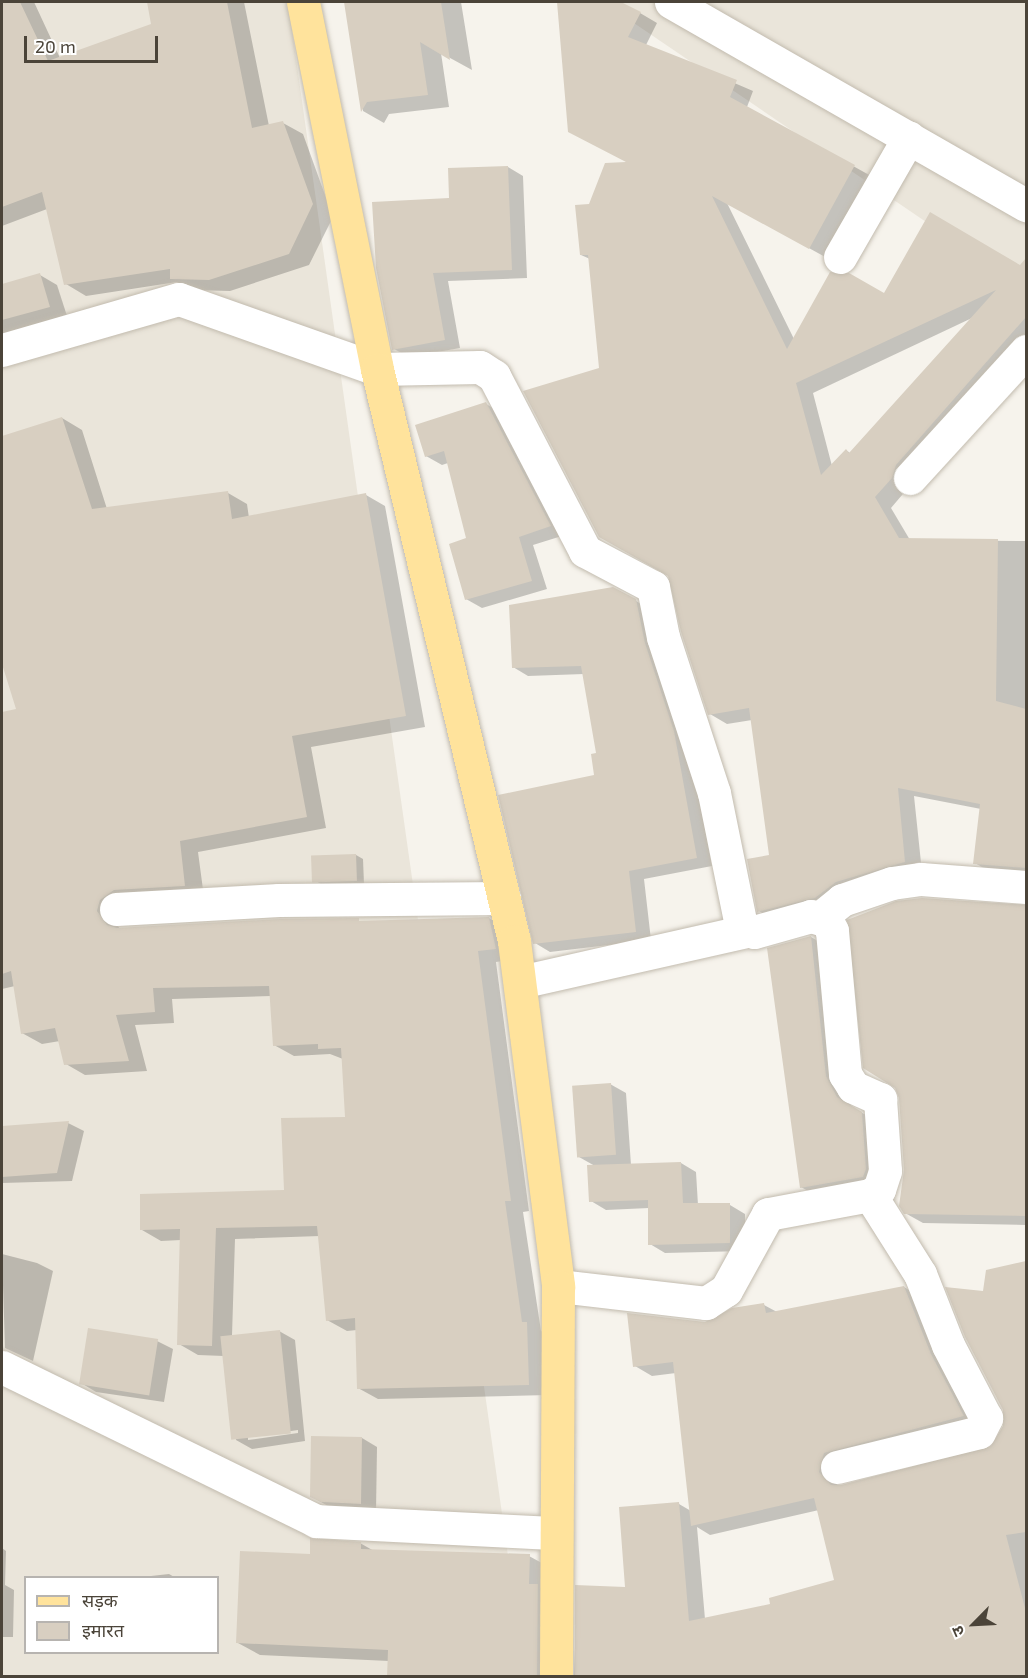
<!DOCTYPE html>
<meta charset="utf-8">
<style>
body{margin:0}
#map{position:relative;width:1028px;height:1678px;overflow:hidden;background:#f6f3ec;font-family:"Exo 2","Noto Sans Devanagari",sans-serif}
div>[style]{position:absolute}
.residential>*{inset:0;background:#eae5da}
.shadow>*{inset:0;background:#0003}
.building>*{inset:0;background:#d8cfc1;transform-origin:0 0}
.roads{filter:drop-shadow(0 0 2px #c2bbae) drop-shadow(0 0 2px #c2bbae)}
.minor>*{height:33px;margin:-16.5px;padding:0 16.5px;transform-origin:16.5px;border-radius:16.5px;background:#fff}
.tertiary>*{height:33px;margin:-16.5px;padding:0 16.5px;transform-origin:16.5px;border-radius:16.5px;background:#fff}
.primary>*{height:33px;margin:-16.5px;padding:0 16.5px;transform-origin:16.5px;border-radius:16.5px;background:#ffe39c}
span{translate:-50% -50%;white-space:nowrap;text-align:center;line-height:1.15;-webkit-text-stroke:4.5px #fff;paint-order:stroke}
.frame{position:absolute;inset:0;border:3px solid #4b4439;pointer-events:none}
.legend{position:absolute;left:24px;top:1576px;width:195px;height:78px;box-sizing:border-box;background:#fff;border:2px solid #b7b4b0;margin:0;padding:8px 10px;list-style:none;font-size:18px;color:#4b4439}
.legend li{display:flex;align-items:center;gap:12px;height:30px}
.legend b{width:30px;border:2px solid #b7b4b0}
.north{position:absolute;left:944px;top:1594px;width:60px;height:60px;-webkit-text-stroke:4px #fff;paint-order:stroke;rotate:246deg;font-size:16px;font-weight:700;line-height:24px;text-align:center;color:#4b4439}
.north::after{content:'';display:block;margin:auto;width:21px;height:27px;background:#4b4439;clip-path:polygon(50% 0,100% 100%,50% 72%,0 100%)}
.scale{position:absolute;left:24px;top:36px;width:134px;height:27px;box-sizing:border-box;border:3px solid #4b4439;border-top:0;padding-left:8px;font-size:18px;line-height:21px;white-space:nowrap;color:#4b4439;-webkit-text-stroke:4px #fff;paint-order:stroke}
</style>
<div id="map">
<div class="residential">
<div style="clip-path:polygon(evenodd,2px 2px,288px 2px,525px 1676px,2px 1676px,2px 2px,26px 1578px,218px 1578px,218px 1652px,26px 1652px,26px 1578px)"></div>
<div style="clip-path:polygon(603px 2px,1026px 2px,1026px 290px)"></div>
</div>
<div class="shadow">
<div style="clip-path:polygon(2px 2px,34px 2px,60px 58px,153px 25px,148px 2px,244px 2px,269px 126px,283px 123px,303px 134px,333px 217px,309px 265px,230px 291px,192px 290px,177px 282px,86px 296px,66px 284px,47px 209px,2px 226px)"></div>
<div style="clip-path:polygon(346px 2px,461px 2px,472px 70px,441px 53px,449px 107px,389px 114px,384px 123px,363px 111px)"></div>
<div style="clip-path:polygon(evenodd,558px 2px,618px 2px,640px 13px,657px 23px,646px 45px,753px 91px,747px 107px,871px 176px,827px 258px,727px 203px,794px 339px,885px 295px,1021px 266px,1026px 260px,1026px 349px,891px 508px,910px 540px,1026px 541px,1026px 876px,992px 873px,975px 863px,981px 809px,914px 796px,922px 872px,776px 921px,759px 911px,771px 856px,752px 720px,727px 724px,710px 714px,670px 576px,601px 369px,590px 259px,581px 255px,590px 205px,630px 163px,570px 131px,558px 2px,972px 318px,850px 453px,846px 450px,832px 466px,813px 393px,972px 318px)"></div>
<div style="clip-path:polygon(508px 167px,523px 176px,527px 278px,448px 281px,460px 348px,409px 357px,394px 349px,451px 200px)"></div>
<div style="clip-path:polygon(40px 275px,57px 285px,67px 316px,2px 353px,2px 285px)"></div>
<div style="clip-path:polygon(486px 404px,502px 413px,565px 535px,533px 545px,547px 589px,482px 608px,466px 599px,468px 540px,448px 463px,442px 465px,426px 456px)"></div>
<div style="clip-path:polygon(evenodd,62px 418px,82px 430px,107px 509px,228px 493px,247px 504px,249px 518px,366px 495px,385px 506px,425px 727px,311px 747px,326px 828px,198px 852px,204px 897px,116px 923px,120px 929px,489px 918px,508px 930px,515px 959px,496px 962px,529px 1211px,523px 1212px,541px 1331px,546px 1334px,548px 1395px,378px 1399px,358px 1388px,357px 1330px,347px 1331px,327px 1320px,320px 1236px,235px 1239px,232px 1336px,279px 1331px,295px 1340px,305px 1441px,252px 1449px,236px 1440px,224px 1356px,198px 1355px,179px 1344px,181px 1240px,161px 1241px,142px 1230px,285px 1192px,347px 1119px,343px 1059px,330px 1054px,294px 1056px,274px 1045px,271px 996px,172px 999px,174px 1023px,135px 1025px,147px 1071px,85px 1075px,66px 1064px,60px 1041px,42px 1044px,22px 1033px,15px 986px,2px 989px,2px 821px,21px 805px,2px 733px,2px 714px,18px 710px,2px 659px,2px 438px,62px 418px,298px 1430px,298px 1433px,248px 1440px,248px 1437px,298px 1430px)"></div>
<div style="clip-path:polygon(636px 601px,652px 610px,689px 741px,712px 866px,644px 879px,651px 940px,550px 952px,535px 943px,596px 776px,598px 755px,584px 674px,528px 676px,513px 667px)"></div>
<div style="clip-path:polygon(356px 855px,363px 859px,364px 884px,321px 884px,314px 880px)"></div>
<div style="clip-path:polygon(922px 899px,1026px 905px,1026px 1225px,923px 1223px,905px 1213px)"></div>
<div style="clip-path:polygon(811px 937px,825px 945px,840px 1085px,852px 1107px,876px 1121px,877px 1185px,815px 1195px,801px 1187px)"></div>
<div style="clip-path:polygon(610px 1084px,626px 1093px,631px 1165px,681px 1163px,696px 1172px,698px 1205px,730px 1205px,745px 1214px,745px 1251px,665px 1253px,650px 1244px,649px 1208px,606px 1210px,591px 1201px,595px 1166px,579px 1157px)"></div>
<div style="clip-path:polygon(68px 1123px,84px 1131px,72px 1181px,2px 1183px,2px 1127px)"></div>
<div style="clip-path:polygon(2px 1254px,37px 1263px,53px 1271px,33px 1361px,5px 1348px)"></div>
<div style="clip-path:polygon(evenodd,1026px 1263px,1026px 1676px,574px 1676px,577px 1587px,627px 1588px,679px 1504px,691px 1511px,676px 1373px,652px 1376px,635px 1366px,705px 1323px,764px 1305px,777px 1312px,904px 1287px,921px 1297px,980px 1426px,841px 1462px,836px 1483px,839px 1487px,984px 1452px,997px 1441px,1006px 1419px,985px 1292px,987px 1271px,1026px 1263px,819px 1510px,835px 1581px,772px 1605px,705px 1619px,697px 1527px,710px 1535px,819px 1510px)"></div>
<div style="clip-path:polygon(157px 1341px,173px 1349px,164px 1402px,96px 1392px,81px 1383px)"></div>
<div style="clip-path:polygon(362px 1438px,377px 1447px,376px 1512px,328px 1506px,312px 1497px)"></div>
<div style="clip-path:polygon(360px 1543px,374px 1551px,529px 1556px,551px 1568px,560px 1676px,388px 1676px,389px 1661px,260px 1655px,238px 1643px,311px 1556px)"></div>
<div style="clip-path:polygon(2px 1548px,6px 1551px,5px 1585px,14px 1590px,13px 1637px,2px 1637px)"></div>
<div style="clip-path:polygon(169px 1574px,176px 1578px,133px 1578px)"></div>
</div>
<div class="building">
<div style="clip-path:polygon(2px 2px,20px 2px,48px 61px,151px 24px,147px 2px,227px 2px,252px 128px,283px 121px,313px 204px,289px 254px,209px 280px,170px 279px,170px 269px,64px 285px,42px 192px,2px 207px)"></div>
<div style="clip-path:polygon(344px 2px,441px 2px,450px 60px,420px 42px,428px 95px,367px 102px,361px 112px)"></div>
<div style="clip-path:polygon(evenodd,557px 2px,621px 2px,641px 12px,628px 37px,737px 80px,730px 97px,855px 165px,809px 249px,712px 196px,787px 349px,830px 272px,849px 273px,884px 293px,930px 212px,1020px 265px,1026px 258px,1026px 317px,896px 465px,892px 478px,875px 497px,899px 538px,998px 539px,996px 701px,1026px 709px,1026px 868px,973px 864px,980px 804px,898px 788px,905px 862px,836px 882px,815px 898px,757px 912px,747px 859px,769px 855px,749px 708px,708px 715px,681px 632px,668px 576px,599px 537px,523px 391px,599px 368px,588px 255px,580px 255px,575px 205px,589px 204px,605px 163px,626px 162px,568px 132px,557px 2px,996px 290px,849px 453px,846px 449px,821px 475px,796px 383px,996px 290px)"></div>
<div style="clip-path:polygon(508px 166px,512px 270px,433px 273px,445px 340px,392px 350px,376px 268px,372px 202px,449px 198px,448px 168px)"></div>
<div style="clip-path:polygon(40px 273px,50px 307px,2px 320px,2px 284px)"></div>
<div style="clip-path:polygon(486px 402px,551px 526px,519px 537px,532px 581px,465px 600px,449px 544px,466px 538px,444px 451px,425px 457px,415px 425px)"></div>
<div style="clip-path:polygon(62px 417px,92px 509px,228px 491px,232px 519px,366px 493px,406px 716px,292px 736px,307px 817px,180px 841px,185px 886px,114px 890px,100px 900px,97px 911px,107px 925px,117px 928px,280px 919px,359px 918px,359px 921px,489px 917px,496px 949px,478px 951px,511px 1201px,505px 1201px,522px 1322px,527px 1322px,529px 1385px,357px 1389px,355px 1318px,326px 1321px,317px 1226px,216px 1228px,212px 1346px,177px 1345px,180px 1229px,140px 1230px,140px 1194px,284px 1190px,281px 1118px,345px 1117px,341px 1048px,318px 1049px,318px 1044px,273px 1046px,269px 986px,153px 988px,155px 1012px,116px 1015px,129px 1061px,64px 1065px,55px 1028px,21px 1034px,11px 971px,2px 974px,2px 712px,16px 709px,2px 664px,2px 436px)"></div>
<div style="clip-path:polygon(613px 587px,636px 599px,645px 643px,674px 731px,697px 858px,629px 871px,636px 932px,533px 944px,498px 795px,594px 775px,591px 754px,596px 753px,581px 666px,512px 668px,509px 605px)"></div>
<div style="left:356px;top:854px;width:27px;height:45px;rotate:88deg"></div>
<div style="clip-path:polygon(922px 898px,1026px 905px,1026px 1216px,904px 1214px,899px 1206px,904px 1170px,899px 1098px,895px 1088px,863px 1068px,847px 920px,896px 901px)"></div>
<div style="clip-path:polygon(811px 936px,826px 1076px,837px 1097px,862px 1112px,866px 1169px,863px 1177px,800px 1188px,767px 948px)"></div>
<div style="left:611px;top:1083px;width:72px;height:39px;rotate:86deg"></div>
<div style="clip-path:polygon(69px 1121px,57px 1173px,2px 1177px,2px 1126px)"></div>
<div style="clip-path:polygon(681px 1162px,683px 1203px,730px 1203px,730px 1243px,648px 1245px,648px 1200px,589px 1202px,587px 1165px)"></div>
<div style="clip-path:polygon(1026px 1261px,1026px 1532px,1006px 1535px,1026px 1612px,1026px 1677px,575px 1677px,575px 1585px,625px 1587px,619px 1507px,679px 1502px,689px 1621px,770px 1604px,769px 1598px,834px 1580px,814px 1498px,691px 1526px,673px 1362px,633px 1367px,627px 1313px,705px 1322px,732px 1308px,764px 1303px,766px 1313px,904px 1286px,931px 1354px,964px 1416px,824px 1453px,819px 1472px,831px 1485px,841px 1485px,991px 1446px,1003px 1426px,1003px 1410px,965px 1337px,945px 1287px,983px 1291px,986px 1270px)"></div>
<div style="left:88px;top:1328px;width:71px;height:57px;rotate:9deg"></div>
<div style="left:280px;top:1330px;width:104px;height:60px;rotate:84deg"></div>
<div style="clip-path:polygon(311px 1436px,362px 1437px,361px 1504px,321px 1502px,310px 1497px)"></div>
<div style="clip-path:polygon(310px 1538px,361px 1542px,361px 1549px,530px 1554px,529px 1584px,538px 1584px,537px 1677px,387px 1677px,388px 1650px,236px 1643px,240px 1551px,310px 1554px)"></div>
</div>
<div class="roads">
<div class="minor">
<div style="left:840px;top:257px;width:138px;rotate:-60.1deg"></div>
<div style="left:2px;top:350px;width:184px;rotate:-16.1deg"></div>
<div style="left:179px;top:299px;width:210px;rotate:19.5deg"></div>
<div style="left:377px;top:369px;width:103px;rotate:-1.1deg"></div>
<div style="left:480px;top:367px;width:17px;rotate:33deg"></div>
<div style="left:494px;top:376px;width:197px;rotate:62.5deg"></div>
<div style="left:585px;top:551px;width:77px;rotate:27.9deg"></div>
<div style="left:653px;top:587px;width:51px;rotate:78.7deg"></div>
<div style="left:663px;top:637px;width:164px;rotate:71.9deg"></div>
<div style="left:714px;top:793px;width:136px;rotate:78.5deg"></div>
<div style="left:741px;top:926px;width:14px;rotate:25deg"></div>
<div style="left:754px;top:932px;width:59px;rotate:-15.7deg"></div>
<div style="left:811px;top:916px;width:17px;rotate:17deg"></div>
<div style="left:827px;top:921px;width:11px;rotate:63deg"></div>
<div style="left:832px;top:931px;width:144px;rotate:84.8deg"></div>
<div style="left:845px;top:1074px;width:15px;rotate:58deg"></div>
<div style="left:853px;top:1087px;width:30px;rotate:24deg"></div>
<div style="left:880px;top:1099px;width:72px;rotate:86deg"></div>
<div style="left:885px;top:1171px;width:19px;rotate:108deg"></div>
<div style="left:879px;top:1189px;width:11px;rotate:146deg"></div>
<div style="left:870px;top:1195px;width:104px;rotate:169.4deg"></div>
<div style="left:768px;top:1214px;width:87px;rotate:118.9deg"></div>
<div style="left:726px;top:1290px;width:24px;rotate:147deg"></div>
<div style="left:706px;top:1303px;width:149px;rotate:-173.4deg"></div>
<div style="left:910px;top:478px;width:172px;rotate:-47.6deg"></div>
<div style="left:116px;top:909px;width:163px;rotate:-3.2deg"></div>
<div style="left:279px;top:900px;width:225px;rotate:-0.5deg"></div>
<div style="left:821px;top:917px;width:27px;rotate:-39deg"></div>
<div style="left:842px;top:900px;width:53px;rotate:-18.8deg"></div>
<div style="left:892px;top:883px;width:29px;rotate:-8deg"></div>
<div style="left:921px;top:879px;width:105px;rotate:4.4deg"></div>
<div style="left:520px;top:982px;width:232px;rotate:-12.7deg"></div>
<div style="left:2px;top:1367px;width:350px;rotate:26.1deg"></div>
<div style="left:316px;top:1521px;width:240px;rotate:2.9deg"></div>
<div style="left:837px;top:1467px;width:146px;rotate:-13.8deg"></div>
<div style="left:979px;top:1432px;width:16px;rotate:-63deg"></div>
<div style="left:986px;top:1418px;width:82px;rotate:-117.5deg"></div>
<div style="left:948px;top:1345px;width:76px;rotate:-111.5deg"></div>
<div style="left:920px;top:1274px;width:93px;rotate:-122.3deg"></div>
</div>
<div class="tertiary">
<div style="left:671px;top:2px;width:409px;rotate:29.8deg"></div>
</div>
<div class="primary">
<div style="left:303px;top:2px;width:374px;rotate:78.6deg"></div>
<div style="left:377px;top:369px;width:588px;rotate:76.53deg"></div>
<div style="left:514px;top:941px;width:348px;rotate:82.7deg"></div>
<div style="left:558px;top:1286px;width:390px;rotate:90.3deg"></div>
</div>
</div>
<div class="frame"></div>
<ul class="legend">
<li><b style="height:8px;background:#ffe39c"></b>सड़क</li>
<li><b style="height:16px;background:#d8cfc1"></b>इमारत</li>
</ul>
<div class="north">उ</div>
<div class="scale">20 m</div>
</div>
